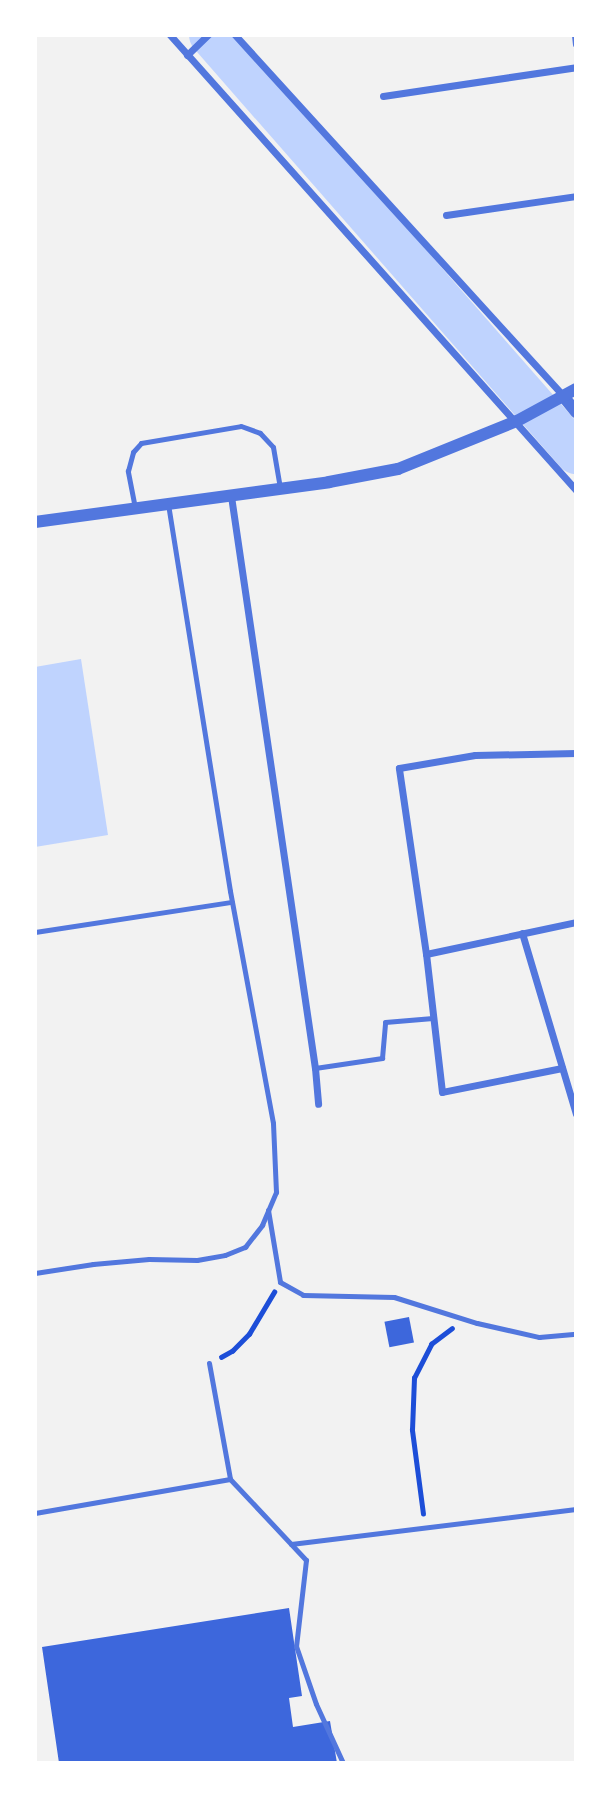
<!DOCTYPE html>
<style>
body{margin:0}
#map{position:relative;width:611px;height:1798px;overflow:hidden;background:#f2f2f2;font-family:Arial,sans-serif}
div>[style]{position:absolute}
.water>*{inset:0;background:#bfd3fe}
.river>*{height:42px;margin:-21px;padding:0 21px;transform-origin:21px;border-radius:21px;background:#bfd3fe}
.building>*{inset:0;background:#3d67dc;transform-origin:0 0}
.path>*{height:4.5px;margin:-2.25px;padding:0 2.25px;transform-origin:2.25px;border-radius:2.25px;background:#1d4ed8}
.service>*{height:5px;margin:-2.5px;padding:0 2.5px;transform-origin:2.5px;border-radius:2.5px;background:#5277de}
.minor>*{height:7px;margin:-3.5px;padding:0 3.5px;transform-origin:3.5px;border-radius:3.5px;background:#5277de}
.tertiary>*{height:12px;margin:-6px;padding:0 6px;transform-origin:6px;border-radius:6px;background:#5277de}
span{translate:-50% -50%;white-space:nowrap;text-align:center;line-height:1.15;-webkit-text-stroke:6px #fff;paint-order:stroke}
.frame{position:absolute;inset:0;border:37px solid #fff;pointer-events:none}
</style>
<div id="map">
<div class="water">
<div style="clip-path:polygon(81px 659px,108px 835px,35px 847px,35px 667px)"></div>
</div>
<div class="river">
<div style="left:210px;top:35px;width:556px;rotate:48.79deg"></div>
</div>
<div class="building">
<div style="left:409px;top:1317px;width:26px;height:25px;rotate:79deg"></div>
<div style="clip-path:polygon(289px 1608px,302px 1696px,289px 1698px,293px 1727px,330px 1721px,337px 1763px,59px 1763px,42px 1647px)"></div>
</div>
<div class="path">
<div style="left:221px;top:1357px;width:13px;rotate:-29deg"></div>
<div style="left:232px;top:1351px;width:24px;rotate:-45deg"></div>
<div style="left:249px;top:1334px;width:49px;rotate:-59.2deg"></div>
<div style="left:423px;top:1514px;width:85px;rotate:-97.5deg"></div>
<div style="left:412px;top:1430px;width:52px;rotate:-87.8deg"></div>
<div style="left:414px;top:1378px;width:38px;rotate:-63deg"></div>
<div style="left:431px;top:1344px;width:26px;rotate:-37deg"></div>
</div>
<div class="service">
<div style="left:135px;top:508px;width:38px;rotate:-101deg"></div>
<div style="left:128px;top:471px;width:20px;rotate:-75deg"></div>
<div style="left:133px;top:452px;width:12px;rotate:-48deg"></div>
<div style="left:141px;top:443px;width:101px;rotate:-9.6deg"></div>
<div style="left:241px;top:426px;width:20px;rotate:20deg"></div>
<div style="left:260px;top:433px;width:19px;rotate:47deg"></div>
<div style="left:273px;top:447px;width:42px;rotate:80.3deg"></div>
<div style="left:35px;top:932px;width:199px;rotate:-8.7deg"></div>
<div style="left:315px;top:1068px;width:68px;rotate:-8.5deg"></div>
<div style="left:382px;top:1058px;width:36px;rotate:-85deg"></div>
<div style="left:385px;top:1022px;width:48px;rotate:-4.8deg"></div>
<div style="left:268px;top:1210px;width:73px;rotate:80.5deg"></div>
<div style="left:280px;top:1282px;width:26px;rotate:29deg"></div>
<div style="left:303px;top:1295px;width:91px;rotate:1.3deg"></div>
<div style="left:394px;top:1297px;width:87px;rotate:17.4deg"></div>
<div style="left:477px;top:1323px;width:64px;rotate:12.7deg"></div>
<div style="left:539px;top:1337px;width:37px;rotate:-5deg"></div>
<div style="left:35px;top:1273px;width:59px;rotate:-8.8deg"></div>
<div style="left:93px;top:1264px;width:56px;rotate:-5.1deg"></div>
<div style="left:149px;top:1259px;width:48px;rotate:1.2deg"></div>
<div style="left:197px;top:1260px;width:28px;rotate:-10deg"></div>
<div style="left:225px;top:1255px;width:22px;rotate:-22deg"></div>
<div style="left:245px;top:1247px;width:28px;rotate:-52deg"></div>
<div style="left:262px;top:1225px;width:36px;rotate:-67deg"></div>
<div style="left:276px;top:1192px;width:69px;rotate:-92.5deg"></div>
<div style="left:273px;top:1123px;width:236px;rotate:-100.5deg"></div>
<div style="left:230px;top:891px;width:391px;rotate:-99.1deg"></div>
<div style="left:209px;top:1363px;width:118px;rotate:79.7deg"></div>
<div style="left:230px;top:1479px;width:111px;rotate:46.8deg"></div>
<div style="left:306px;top:1560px;width:87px;rotate:96.6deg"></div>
<div style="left:296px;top:1646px;width:61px;rotate:71deg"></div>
<div style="left:316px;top:1704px;width:65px;rotate:65.4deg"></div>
<div style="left:35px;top:1513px;width:198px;rotate:-9.9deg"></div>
<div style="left:291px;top:1544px;width:287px;rotate:-7deg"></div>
</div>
<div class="minor">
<div style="left:170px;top:35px;width:610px;rotate:48.26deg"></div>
<div style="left:235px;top:35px;width:488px;rotate:47.7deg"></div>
<div style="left:575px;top:35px;width:9px;rotate:84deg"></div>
<div style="left:187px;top:55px;width:29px;rotate:-44deg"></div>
<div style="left:383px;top:96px;width:195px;rotate:-8.5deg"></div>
<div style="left:446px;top:215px;width:131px;rotate:-8.3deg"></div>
<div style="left:231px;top:496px;width:578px;rotate:81.65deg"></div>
<div style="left:315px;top:1068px;width:36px;rotate:85deg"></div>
<div style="left:522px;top:933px;width:189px;rotate:73.4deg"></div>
<div style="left:426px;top:954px;width:153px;rotate:-12deg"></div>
<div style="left:562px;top:1068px;width:122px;rotate:168.7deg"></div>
<div style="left:442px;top:1092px;width:139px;rotate:-96.6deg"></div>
<div style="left:426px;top:954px;width:188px;rotate:-98.3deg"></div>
<div style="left:399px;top:768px;width:77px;rotate:-9.7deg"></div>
<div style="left:475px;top:755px;width:101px;rotate:-1.1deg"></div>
</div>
<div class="tertiary">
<div style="left:563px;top:396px;width:21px;rotate:51deg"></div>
<div style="left:35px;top:522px;width:297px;rotate:-7.7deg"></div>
<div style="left:329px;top:482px;width:70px;rotate:-10.7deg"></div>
<div style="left:398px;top:469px;width:128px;rotate:-22deg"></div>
<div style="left:517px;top:421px;width:67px;rotate:-28.5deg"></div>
</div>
<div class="frame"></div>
</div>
